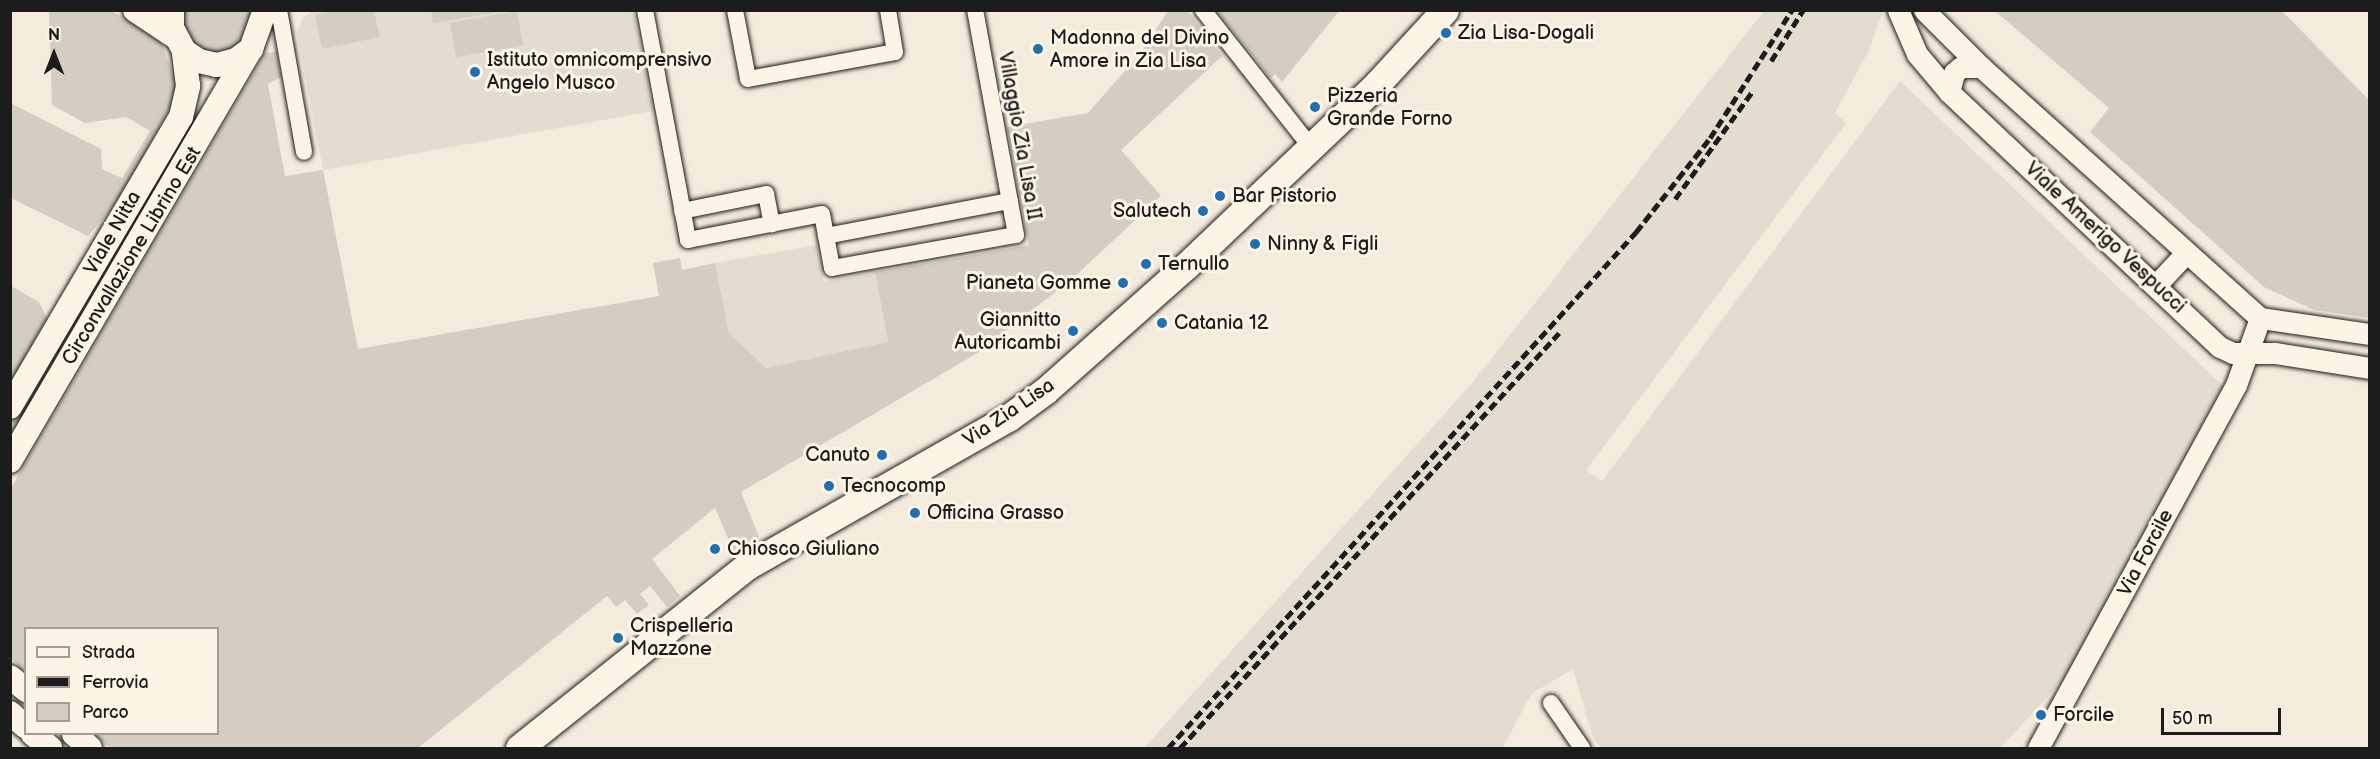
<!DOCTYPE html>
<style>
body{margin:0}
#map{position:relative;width:2380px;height:759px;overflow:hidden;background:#f3ecdd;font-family:"Balsamiq Sans",sans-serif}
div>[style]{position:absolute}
.built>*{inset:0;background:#e3ddcf}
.green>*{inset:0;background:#d3cec1;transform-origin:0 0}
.roads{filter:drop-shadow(0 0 2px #1c1c1c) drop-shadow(0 0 2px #1c1c1c)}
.minor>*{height:16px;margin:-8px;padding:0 8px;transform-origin:8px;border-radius:8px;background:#fcf5e5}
.tertiary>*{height:21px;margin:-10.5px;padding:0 10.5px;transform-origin:10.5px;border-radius:10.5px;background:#fcf5e5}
.secondary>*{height:24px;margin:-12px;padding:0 12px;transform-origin:12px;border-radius:12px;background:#fcf5e5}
.primary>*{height:27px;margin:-13.5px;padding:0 13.5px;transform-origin:13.5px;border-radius:13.5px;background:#fcf5e5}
.rail>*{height:4.5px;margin-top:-2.25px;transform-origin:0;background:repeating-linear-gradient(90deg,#1c1c1c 0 9px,transparent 0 13.5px)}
.dots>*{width:16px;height:16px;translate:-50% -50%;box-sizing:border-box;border:3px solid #fcf5e5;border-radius:50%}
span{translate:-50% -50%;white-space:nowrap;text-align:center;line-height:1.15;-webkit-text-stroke:6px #fcf5e5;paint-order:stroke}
.poi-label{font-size:20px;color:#1c1c1c}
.left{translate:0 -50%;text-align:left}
.right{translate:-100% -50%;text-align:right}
.street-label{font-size:20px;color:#1c1c1c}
.frame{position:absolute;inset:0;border:12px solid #1c1c1c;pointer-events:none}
.legend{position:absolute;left:24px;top:627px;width:195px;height:108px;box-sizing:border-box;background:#fcf5e5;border:2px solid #a29e95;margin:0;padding:8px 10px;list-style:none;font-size:18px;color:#1c1c1c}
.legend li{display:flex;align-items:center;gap:12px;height:30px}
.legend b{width:30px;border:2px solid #a29e95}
.north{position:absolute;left:24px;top:24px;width:60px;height:60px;-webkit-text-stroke:4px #fcf5e5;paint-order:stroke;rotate:0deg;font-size:16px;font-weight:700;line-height:24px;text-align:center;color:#1c1c1c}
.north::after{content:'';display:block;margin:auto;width:21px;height:27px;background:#1c1c1c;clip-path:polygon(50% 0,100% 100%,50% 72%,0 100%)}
.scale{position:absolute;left:2161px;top:708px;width:120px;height:27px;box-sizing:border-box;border:3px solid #1c1c1c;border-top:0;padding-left:8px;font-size:18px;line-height:21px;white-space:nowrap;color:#1c1c1c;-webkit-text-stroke:4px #fcf5e5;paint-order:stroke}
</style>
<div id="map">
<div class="built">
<div style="clip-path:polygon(313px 11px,634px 11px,653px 111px,323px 170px,297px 34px,303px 17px)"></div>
<div style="clip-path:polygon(1764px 11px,1883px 11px,1869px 50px,1835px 113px,1846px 123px,1586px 470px,1602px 481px,1900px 81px,2223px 386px,2066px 677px,2000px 748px,1600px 748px,1592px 735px,1573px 669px,1531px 694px,1503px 748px,1144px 748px,1473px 382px)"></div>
<div style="clip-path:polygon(817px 245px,824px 282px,875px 272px,888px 342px,766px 368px,729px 333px,715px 263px)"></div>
</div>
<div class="green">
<div style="clip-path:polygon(252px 10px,242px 47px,216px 56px,190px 44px,181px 18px,182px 11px)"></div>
<div style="clip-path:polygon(431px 10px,504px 10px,504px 11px,433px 23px)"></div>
<div style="clip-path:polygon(49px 11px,111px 11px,144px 28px,162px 44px,175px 79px,175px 97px,169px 110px,116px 204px,88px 236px,11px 198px,10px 103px,101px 149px,102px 169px,122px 178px,150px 131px,126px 117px,85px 123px,52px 105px)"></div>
<div style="clip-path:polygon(336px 11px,374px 11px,380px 37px,322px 49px,315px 15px)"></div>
<div style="left:517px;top:11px;width:35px;height:68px;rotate:80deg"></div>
<div style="clip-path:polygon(1168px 11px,1188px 11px,1222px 56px,1121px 150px,1161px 196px,1073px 278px,979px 352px,741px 492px,759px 537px,734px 552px,715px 508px,652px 559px,680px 596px,667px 607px,650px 586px,640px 594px,649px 605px,637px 614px,625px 600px,616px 607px,607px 596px,418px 748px,110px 748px,94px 734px,218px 734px,218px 628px,26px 628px,25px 672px,11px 658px,11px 488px,265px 53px,277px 52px,281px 77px,268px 84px,285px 176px,323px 170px,358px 349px,659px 296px,653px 263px,680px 258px,682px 270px,715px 263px,729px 333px,766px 368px,888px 342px,875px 272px,1029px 245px,1007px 127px,1088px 113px,1139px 55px)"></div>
<div style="clip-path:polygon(1217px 11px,1339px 11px,1282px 82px,1275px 74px,1271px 78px)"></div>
<div style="clip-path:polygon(1995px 11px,2282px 11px,2369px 100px,2369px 318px,2314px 310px,2264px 287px,2090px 132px,2109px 108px)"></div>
<div style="clip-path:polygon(196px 112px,200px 112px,11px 445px,11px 424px)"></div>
<div style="clip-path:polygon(11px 286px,39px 302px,48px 321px,11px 383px)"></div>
</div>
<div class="roads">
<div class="minor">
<div style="left:279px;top:10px;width:144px;rotate:80deg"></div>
<div style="left:645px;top:10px;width:234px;rotate:79.4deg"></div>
<div style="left:688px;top:240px;width:136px;rotate:-11deg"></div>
<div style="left:822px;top:214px;width:55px;rotate:79.5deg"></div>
<div style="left:832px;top:268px;width:187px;rotate:-10.2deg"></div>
<div style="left:1016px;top:235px;width:229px;rotate:-100.3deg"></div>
<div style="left:735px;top:10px;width:70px;rotate:79.3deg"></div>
<div style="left:748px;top:79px;width:149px;rotate:-10.4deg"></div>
<div style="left:895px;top:52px;width:43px;rotate:-99.5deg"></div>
<div style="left:1203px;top:10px;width:174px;rotate:51.8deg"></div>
<div style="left:682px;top:211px;width:86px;rotate:-11.4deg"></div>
<div style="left:766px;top:194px;width:31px;rotate:79deg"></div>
<div style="left:826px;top:236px;width:187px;rotate:-10.8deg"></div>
<div style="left:1551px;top:703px;width:55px;rotate:55.4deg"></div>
</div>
<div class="tertiary">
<div style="left:1898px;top:10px;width:48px;rotate:66.6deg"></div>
<div style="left:1917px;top:54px;width:50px;rotate:49.9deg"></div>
<div style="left:1949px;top:92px;width:372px;rotate:43.3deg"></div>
<div style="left:2220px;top:347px;width:14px;rotate:25deg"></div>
<div style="left:2233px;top:353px;width:42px"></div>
<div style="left:2275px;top:353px;width:96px;rotate:9deg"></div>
<div style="left:1924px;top:10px;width:81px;rotate:45deg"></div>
<div style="left:1981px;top:67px;width:375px;rotate:42deg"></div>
<div style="left:2260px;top:318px;width:111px;rotate:8.3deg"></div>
<div style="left:1949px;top:92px;width:20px;rotate:-75deg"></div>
<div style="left:1954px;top:73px;width:9px;rotate:-41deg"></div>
<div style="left:1961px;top:67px;width:20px"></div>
<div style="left:2156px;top:285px;width:42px;rotate:-46.9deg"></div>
<div style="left:2038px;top:748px;width:413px;rotate:-61.4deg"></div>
<div style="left:2236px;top:385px;width:71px;rotate:-70.3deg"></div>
</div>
<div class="secondary">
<div style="left:135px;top:10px;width:47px;rotate:33.7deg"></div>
<div style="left:172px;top:10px;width:18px;rotate:90deg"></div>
<div style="left:172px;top:28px;width:26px;rotate:62deg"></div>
<div style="left:184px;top:51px;width:18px;rotate:34deg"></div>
<div style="left:199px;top:61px;width:18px;rotate:13deg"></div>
<div style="left:217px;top:65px;width:20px;rotate:-15deg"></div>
<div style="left:236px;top:60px;width:19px;rotate:-36deg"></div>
<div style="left:251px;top:49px;width:41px;rotate:-70.3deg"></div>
<div style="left:10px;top:407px;width:337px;rotate:-59.5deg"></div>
<div style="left:181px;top:117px;width:32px;rotate:-77deg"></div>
<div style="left:188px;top:86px;width:35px;rotate:-97deg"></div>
<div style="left:10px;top:461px;width:477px;rotate:-59.7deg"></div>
<div style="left:10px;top:677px;width:21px;rotate:39deg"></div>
<div style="left:10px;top:713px;width:21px;rotate:41deg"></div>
<div style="left:33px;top:734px;width:22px;rotate:39deg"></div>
<div style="left:74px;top:734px;width:21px;rotate:41deg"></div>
</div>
<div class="primary">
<div style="left:519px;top:748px;width:292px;rotate:-38.6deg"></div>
<div style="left:747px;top:566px;width:300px;rotate:-29.6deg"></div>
<div style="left:1008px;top:418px;width:46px;rotate:-36.1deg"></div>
<div style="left:1045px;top:391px;width:188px;rotate:-41.6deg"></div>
<div style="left:1186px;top:266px;width:265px;rotate:-43.6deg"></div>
<div style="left:1378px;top:83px;width:99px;rotate:-47.5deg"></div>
</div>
</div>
<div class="rail">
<div style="left:1771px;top:61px;width:60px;rotate:-57.9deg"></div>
<div style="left:1675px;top:199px;width:132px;rotate:-54.3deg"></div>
<div style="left:1168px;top:748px;width:697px;rotate:-47.79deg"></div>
<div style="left:1636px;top:232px;width:120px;rotate:-51.8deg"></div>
<div style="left:1710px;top:138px;width:152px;rotate:-57.4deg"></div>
<div style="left:1180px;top:748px;width:562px;rotate:-47.6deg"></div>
</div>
<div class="dots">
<div style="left:1446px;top:33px;background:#1f6fb2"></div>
<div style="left:1038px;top:49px;background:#1f6fb2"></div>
<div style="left:475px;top:72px;background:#1f6fb2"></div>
<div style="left:1315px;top:107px;background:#1f6fb2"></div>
<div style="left:1220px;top:196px;background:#1f6fb2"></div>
<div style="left:1203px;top:211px;background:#1f6fb2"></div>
<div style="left:1255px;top:244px;background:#1f6fb2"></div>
<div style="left:1146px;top:264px;background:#1f6fb2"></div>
<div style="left:1123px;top:283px;background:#1f6fb2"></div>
<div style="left:1162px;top:323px;background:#1f6fb2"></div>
<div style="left:1073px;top:331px;background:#1f6fb2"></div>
<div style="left:882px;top:455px;background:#1f6fb2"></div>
<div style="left:829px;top:486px;background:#1f6fb2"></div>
<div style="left:915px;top:513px;background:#1f6fb2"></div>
<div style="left:715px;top:549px;background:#1f6fb2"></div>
<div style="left:618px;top:638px;background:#1f6fb2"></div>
<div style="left:2041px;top:715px;background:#1f6fb2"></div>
</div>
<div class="poi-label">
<span class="left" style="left:1458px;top:33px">Zia Lisa-Dogali</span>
<span class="left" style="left:1050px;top:50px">Madonna del Divino<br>Amore in Zia Lisa</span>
<span class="left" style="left:487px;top:72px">Istituto omnicomprensivo<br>Angelo Musco</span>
<span class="left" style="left:1327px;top:108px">Pizzeria<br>Grande Forno</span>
<span class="left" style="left:1232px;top:196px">Bar Pistorio</span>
<span class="right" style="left:1191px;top:211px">Salutech</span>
<span class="left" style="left:1267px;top:244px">Ninny &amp; Figli</span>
<span class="left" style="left:1158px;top:264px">Ternullo</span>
<span class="right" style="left:1111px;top:283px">Pianeta Gomme</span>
<span class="right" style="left:1061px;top:332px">Giannitto<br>Autoricambi</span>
<span class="left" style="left:1174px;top:323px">Catania 12</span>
<span class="right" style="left:870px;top:455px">Canuto</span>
<span class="left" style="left:841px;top:486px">Tecnocomp</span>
<span class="left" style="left:927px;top:513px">Officina Grasso</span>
<span class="left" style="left:727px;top:549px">Chiosco Giuliano</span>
<span class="left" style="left:630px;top:638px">Crispelleria<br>Mazzone</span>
<span class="left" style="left:2053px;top:715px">Forcile</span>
</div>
<div class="street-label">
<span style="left:1019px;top:136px;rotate:80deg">Villaggio Zia Lisa II</span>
<span style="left:113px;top:233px;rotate:-60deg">Viale Nitta</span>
<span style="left:2105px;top:238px;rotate:43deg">Viale Amerigo Vespucci</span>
<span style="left:132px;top:256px;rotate:-59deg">Circonvallazione Librino Est</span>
<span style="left:1009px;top:413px;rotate:-34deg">Via Zia Lisa</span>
<span style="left:2146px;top:553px;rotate:-62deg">Via Forcile</span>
</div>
<div class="frame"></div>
<ul class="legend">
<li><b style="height:8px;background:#fcf5e5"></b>Strada</li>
<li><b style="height:8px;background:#1c1c1c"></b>Ferrovia</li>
<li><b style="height:16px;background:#d3cec1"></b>Parco</li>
</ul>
<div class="north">N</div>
<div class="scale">50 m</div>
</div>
